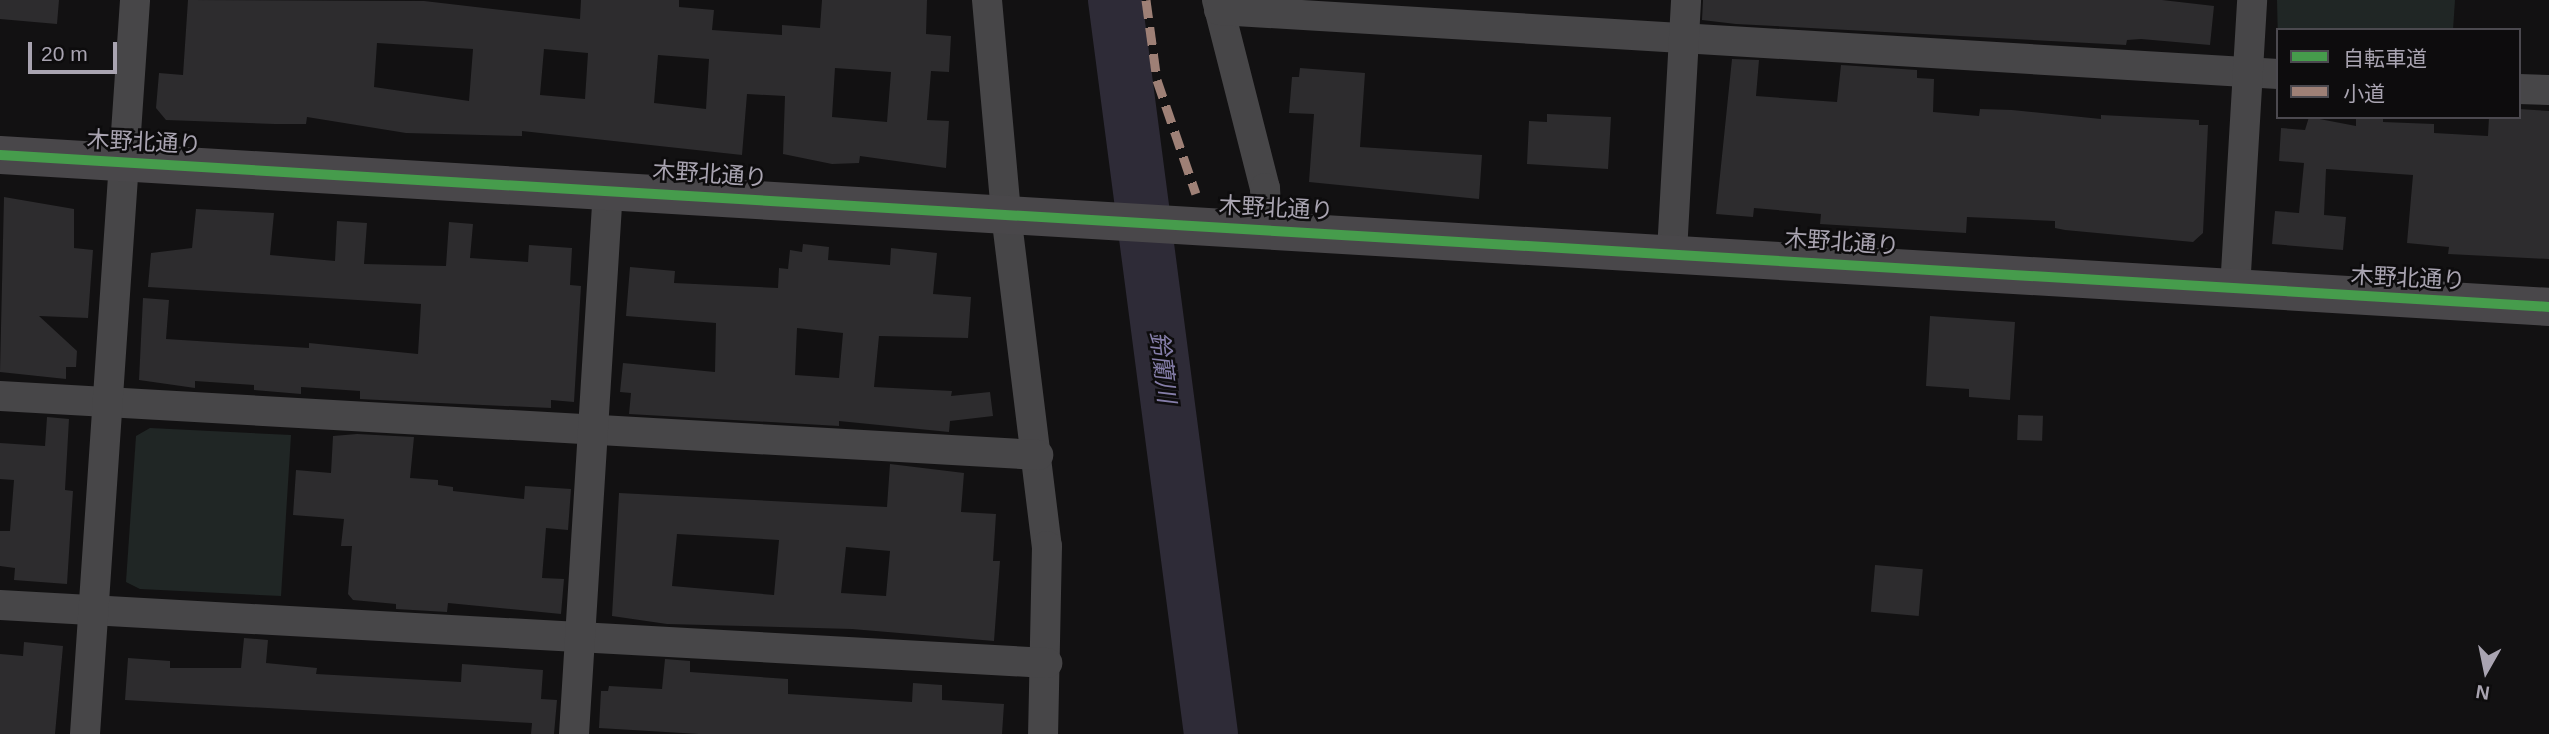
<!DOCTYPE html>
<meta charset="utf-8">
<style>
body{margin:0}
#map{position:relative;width:2549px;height:734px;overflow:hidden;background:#121112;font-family:Helvetica,"Noto Sans JP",sans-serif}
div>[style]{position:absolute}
.green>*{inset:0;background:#202625}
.river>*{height:54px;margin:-27px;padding:0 27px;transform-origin:27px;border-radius:27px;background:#2e2b37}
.building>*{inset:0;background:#2d2c2e;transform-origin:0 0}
.street>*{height:30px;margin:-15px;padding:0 15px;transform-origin:15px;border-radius:15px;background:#474648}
.secondary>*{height:38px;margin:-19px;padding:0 19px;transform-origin:19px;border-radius:19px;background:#49474a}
.quiet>*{height:9px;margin-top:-4.5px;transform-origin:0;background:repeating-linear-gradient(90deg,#9e8076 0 18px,transparent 0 27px)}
.cycleway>*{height:10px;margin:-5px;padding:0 5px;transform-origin:5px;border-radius:5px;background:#469c4c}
span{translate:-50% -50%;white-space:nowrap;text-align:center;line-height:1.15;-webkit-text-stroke:5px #0d0c0d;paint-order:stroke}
.street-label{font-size:23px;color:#a9a4b1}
.water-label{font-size:24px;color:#857ea9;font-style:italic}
.legend{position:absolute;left:2276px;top:28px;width:245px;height:91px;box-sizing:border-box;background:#0d0c0d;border:2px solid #4b494f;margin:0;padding:9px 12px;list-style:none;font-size:21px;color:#a9a4b1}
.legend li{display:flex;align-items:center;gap:14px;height:35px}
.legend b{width:35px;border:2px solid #4b494f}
.north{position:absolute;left:2451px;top:636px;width:70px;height:70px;-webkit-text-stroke:5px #0d0c0d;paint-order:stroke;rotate:189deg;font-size:19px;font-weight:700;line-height:28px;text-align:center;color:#a9a4b1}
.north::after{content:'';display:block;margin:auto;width:24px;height:32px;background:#a9a4b1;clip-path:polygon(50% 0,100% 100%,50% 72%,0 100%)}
.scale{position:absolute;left:28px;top:42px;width:89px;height:32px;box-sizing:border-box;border:4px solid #a9a4b1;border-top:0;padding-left:9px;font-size:21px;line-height:24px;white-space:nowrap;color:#a9a4b1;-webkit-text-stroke:5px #0d0c0d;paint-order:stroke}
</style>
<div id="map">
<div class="green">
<div style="clip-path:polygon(2277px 0,2455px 0,2453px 30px,2278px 30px,2278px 43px)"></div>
<div style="clip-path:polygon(150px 428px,291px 435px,281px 596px,140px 589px,126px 582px,136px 436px)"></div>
</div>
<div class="river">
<div style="left:1115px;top:0;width:740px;rotate:82.55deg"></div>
</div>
<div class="building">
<div style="clip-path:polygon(0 0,59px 0,57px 24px,0 19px)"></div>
<div style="clip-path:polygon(evenodd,188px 0,424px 1px,580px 19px,581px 0,679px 0,679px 7px,714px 10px,712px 30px,782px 35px,782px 25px,820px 28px,822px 0,927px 0,926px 34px,951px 36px,949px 72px,931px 71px,927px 120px,949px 121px,946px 168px,860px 156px,859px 163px,832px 164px,783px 154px,785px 96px,747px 94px,742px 155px,522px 131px,522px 136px,406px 133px,307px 117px,306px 124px,275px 124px,166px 120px,156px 108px,159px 73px,183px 75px,188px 0,377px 43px,473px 49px,469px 101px,374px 87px,377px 43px,188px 0,544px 49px,588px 53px,585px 99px,540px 95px,544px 49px,188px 0,658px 55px,709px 59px,706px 109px,654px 103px,658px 55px,188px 0,835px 68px,891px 72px,887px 122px,832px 117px,835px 68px)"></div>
<div style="clip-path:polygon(1703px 0,2162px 0,2214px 6px,2210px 45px,2141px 39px,2127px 40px,2126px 45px,1736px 24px,1702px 20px)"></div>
<div style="clip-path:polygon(1732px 59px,1759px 60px,1756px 96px,1837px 102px,1841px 65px,1917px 70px,1917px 78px,1934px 79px,1933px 112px,1979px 116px,1980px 109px,2012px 110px,2101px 119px,2101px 115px,2199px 120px,2199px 125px,2208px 125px,2203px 233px,2193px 242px,2065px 230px,2055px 228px,2055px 221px,1967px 217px,1966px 233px,1820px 224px,1821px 214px,1754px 208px,1753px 217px,1716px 214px)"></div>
<div style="clip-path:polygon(1300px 68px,1365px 73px,1360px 147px,1482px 155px,1479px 199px,1309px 182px,1314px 114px,1289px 113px,1292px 77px,1299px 77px)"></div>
<div style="clip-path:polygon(2519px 109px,2549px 111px,2549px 259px,2448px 254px,2449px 247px,2407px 243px,2413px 175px,2326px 169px,2324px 215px,2346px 217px,2343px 250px,2272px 244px,2275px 211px,2299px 213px,2304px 163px,2279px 161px,2281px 128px,2305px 130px,2309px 117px,2356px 126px,2356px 117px,2383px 117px,2383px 122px,2434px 124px,2434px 133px,2488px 136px,2489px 117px,2519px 117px)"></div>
<div style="clip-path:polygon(1547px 114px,1611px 117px,1608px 169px,1527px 164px,1529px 121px,1547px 122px)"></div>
<div style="clip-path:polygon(4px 197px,74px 209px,74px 248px,93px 250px,88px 318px,39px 316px,77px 351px,76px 367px,66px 367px,66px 379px,0 372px)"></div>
<div style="clip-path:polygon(196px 209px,274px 213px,270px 255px,335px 261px,337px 221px,367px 223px,364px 264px,446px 266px,449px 222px,473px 224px,470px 258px,528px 262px,529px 245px,572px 248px,570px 285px,581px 286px,574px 402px,551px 400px,551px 408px,418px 402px,360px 399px,360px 391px,301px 387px,301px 394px,254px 390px,254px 385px,195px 381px,195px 388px,139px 380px,143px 298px,169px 300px,166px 339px,309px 348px,309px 343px,418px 354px,421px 304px,148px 287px,151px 253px,192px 248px)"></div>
<div style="clip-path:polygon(evenodd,803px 244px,829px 247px,828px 260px,890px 265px,891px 248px,937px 253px,933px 294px,971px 297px,968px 338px,879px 336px,874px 387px,952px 391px,951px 396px,990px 392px,993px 416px,950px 421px,949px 432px,839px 421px,839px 426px,629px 414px,631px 393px,620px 392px,623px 363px,715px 372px,716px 323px,626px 316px,630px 267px,675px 271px,674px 283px,778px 288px,779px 268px,788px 269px,790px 250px,802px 252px,803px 244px,797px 328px,843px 333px,839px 378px,795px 375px,797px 328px)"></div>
<div style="clip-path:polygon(1930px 316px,2015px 322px,2010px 400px,1969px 397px,1969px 389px,1926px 386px)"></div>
<div style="left:2018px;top:415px;width:25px;height:25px;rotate:2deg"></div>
<div style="clip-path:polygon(47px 417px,69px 419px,65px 490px,73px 491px,67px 584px,14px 580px,15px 568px,0 566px,0 531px,10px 531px,14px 480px,0 479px,0 443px,45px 446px)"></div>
<div style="clip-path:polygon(357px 434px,414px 437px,410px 478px,438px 480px,438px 485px,453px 487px,453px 491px,524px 499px,525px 486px,571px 489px,568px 530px,546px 528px,542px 578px,564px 579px,561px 614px,448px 603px,447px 612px,396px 609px,396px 604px,353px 600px,348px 594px,352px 546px,341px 546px,344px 519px,293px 515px,296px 470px,331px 473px,333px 436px)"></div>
<div style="clip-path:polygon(evenodd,890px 464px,964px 473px,961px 512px,996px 514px,993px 561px,1000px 561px,994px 641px,852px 629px,667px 624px,612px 616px,619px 493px,887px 507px,890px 464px,677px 534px,779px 540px,774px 595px,672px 586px,677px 534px,890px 464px,846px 547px,890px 551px,886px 596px,841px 593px,846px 547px)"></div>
<div style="left:1875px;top:565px;width:48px;height:47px;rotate:5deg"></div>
<div style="clip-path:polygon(244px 638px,268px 640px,266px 663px,317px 668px,316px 674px,461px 682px,462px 664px,543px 670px,541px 699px,557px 700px,554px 734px,531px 734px,532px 723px,125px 700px,128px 658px,170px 661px,170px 668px,241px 668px)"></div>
<div style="clip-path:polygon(24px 642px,63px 646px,55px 734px,0 734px,0 654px,23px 656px)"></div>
<div style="clip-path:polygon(665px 659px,690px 661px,690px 672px,788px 679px,788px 694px,912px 702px,913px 683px,942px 685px,942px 700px,1004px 704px,1002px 734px,699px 734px,599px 728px,601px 691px,608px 691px,609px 686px,662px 689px)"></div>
</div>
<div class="street">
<div style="left:987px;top:0;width:215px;rotate:84.9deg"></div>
<div style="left:1006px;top:214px;width:335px;rotate:83deg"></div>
<div style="left:1047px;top:546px;width:188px;rotate:91.2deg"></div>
<div style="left:1217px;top:0;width:194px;rotate:75.7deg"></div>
<div style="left:1265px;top:188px;width:41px;rotate:87.2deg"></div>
<div style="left:1219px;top:10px;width:1061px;rotate:3.46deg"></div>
<div style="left:2519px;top:89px;width:30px;rotate:2deg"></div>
<div style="left:1672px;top:252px;width:252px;rotate:-86.8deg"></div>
<div style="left:2235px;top:289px;width:289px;rotate:-86.6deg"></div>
<div style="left:0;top:396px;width:1040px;rotate:3.25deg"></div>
<div style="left:0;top:605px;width:1049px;rotate:3.17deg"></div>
<div style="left:85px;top:734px;width:736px;rotate:-86.1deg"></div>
<div style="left:574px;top:734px;width:546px;rotate:-86.43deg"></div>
</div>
<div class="secondary">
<div style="left:0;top:155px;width:2554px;rotate:3.41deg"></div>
</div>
<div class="quiet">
<div style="left:1146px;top:0;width:81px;rotate:82.2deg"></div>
<div style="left:1157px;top:80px;width:120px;rotate:71.1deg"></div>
</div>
<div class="cycleway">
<div style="left:0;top:155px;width:2554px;rotate:3.41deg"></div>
</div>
<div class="street-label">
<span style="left:144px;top:142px;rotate:3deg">木野北通り</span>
<span style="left:710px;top:174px;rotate:4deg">木野北通り</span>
<span style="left:1276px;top:208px;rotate:3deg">木野北通り</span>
<span style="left:1842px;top:242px;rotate:4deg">木野北通り</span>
<span style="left:2408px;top:278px;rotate:3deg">木野北通り</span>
</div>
<div class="water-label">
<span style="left:1163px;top:367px;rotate:83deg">鈴蘭川</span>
</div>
<ul class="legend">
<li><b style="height:9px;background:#469c4c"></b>自転車道</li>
<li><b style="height:9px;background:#9e8076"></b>小道</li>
</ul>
<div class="north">N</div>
<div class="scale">20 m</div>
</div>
